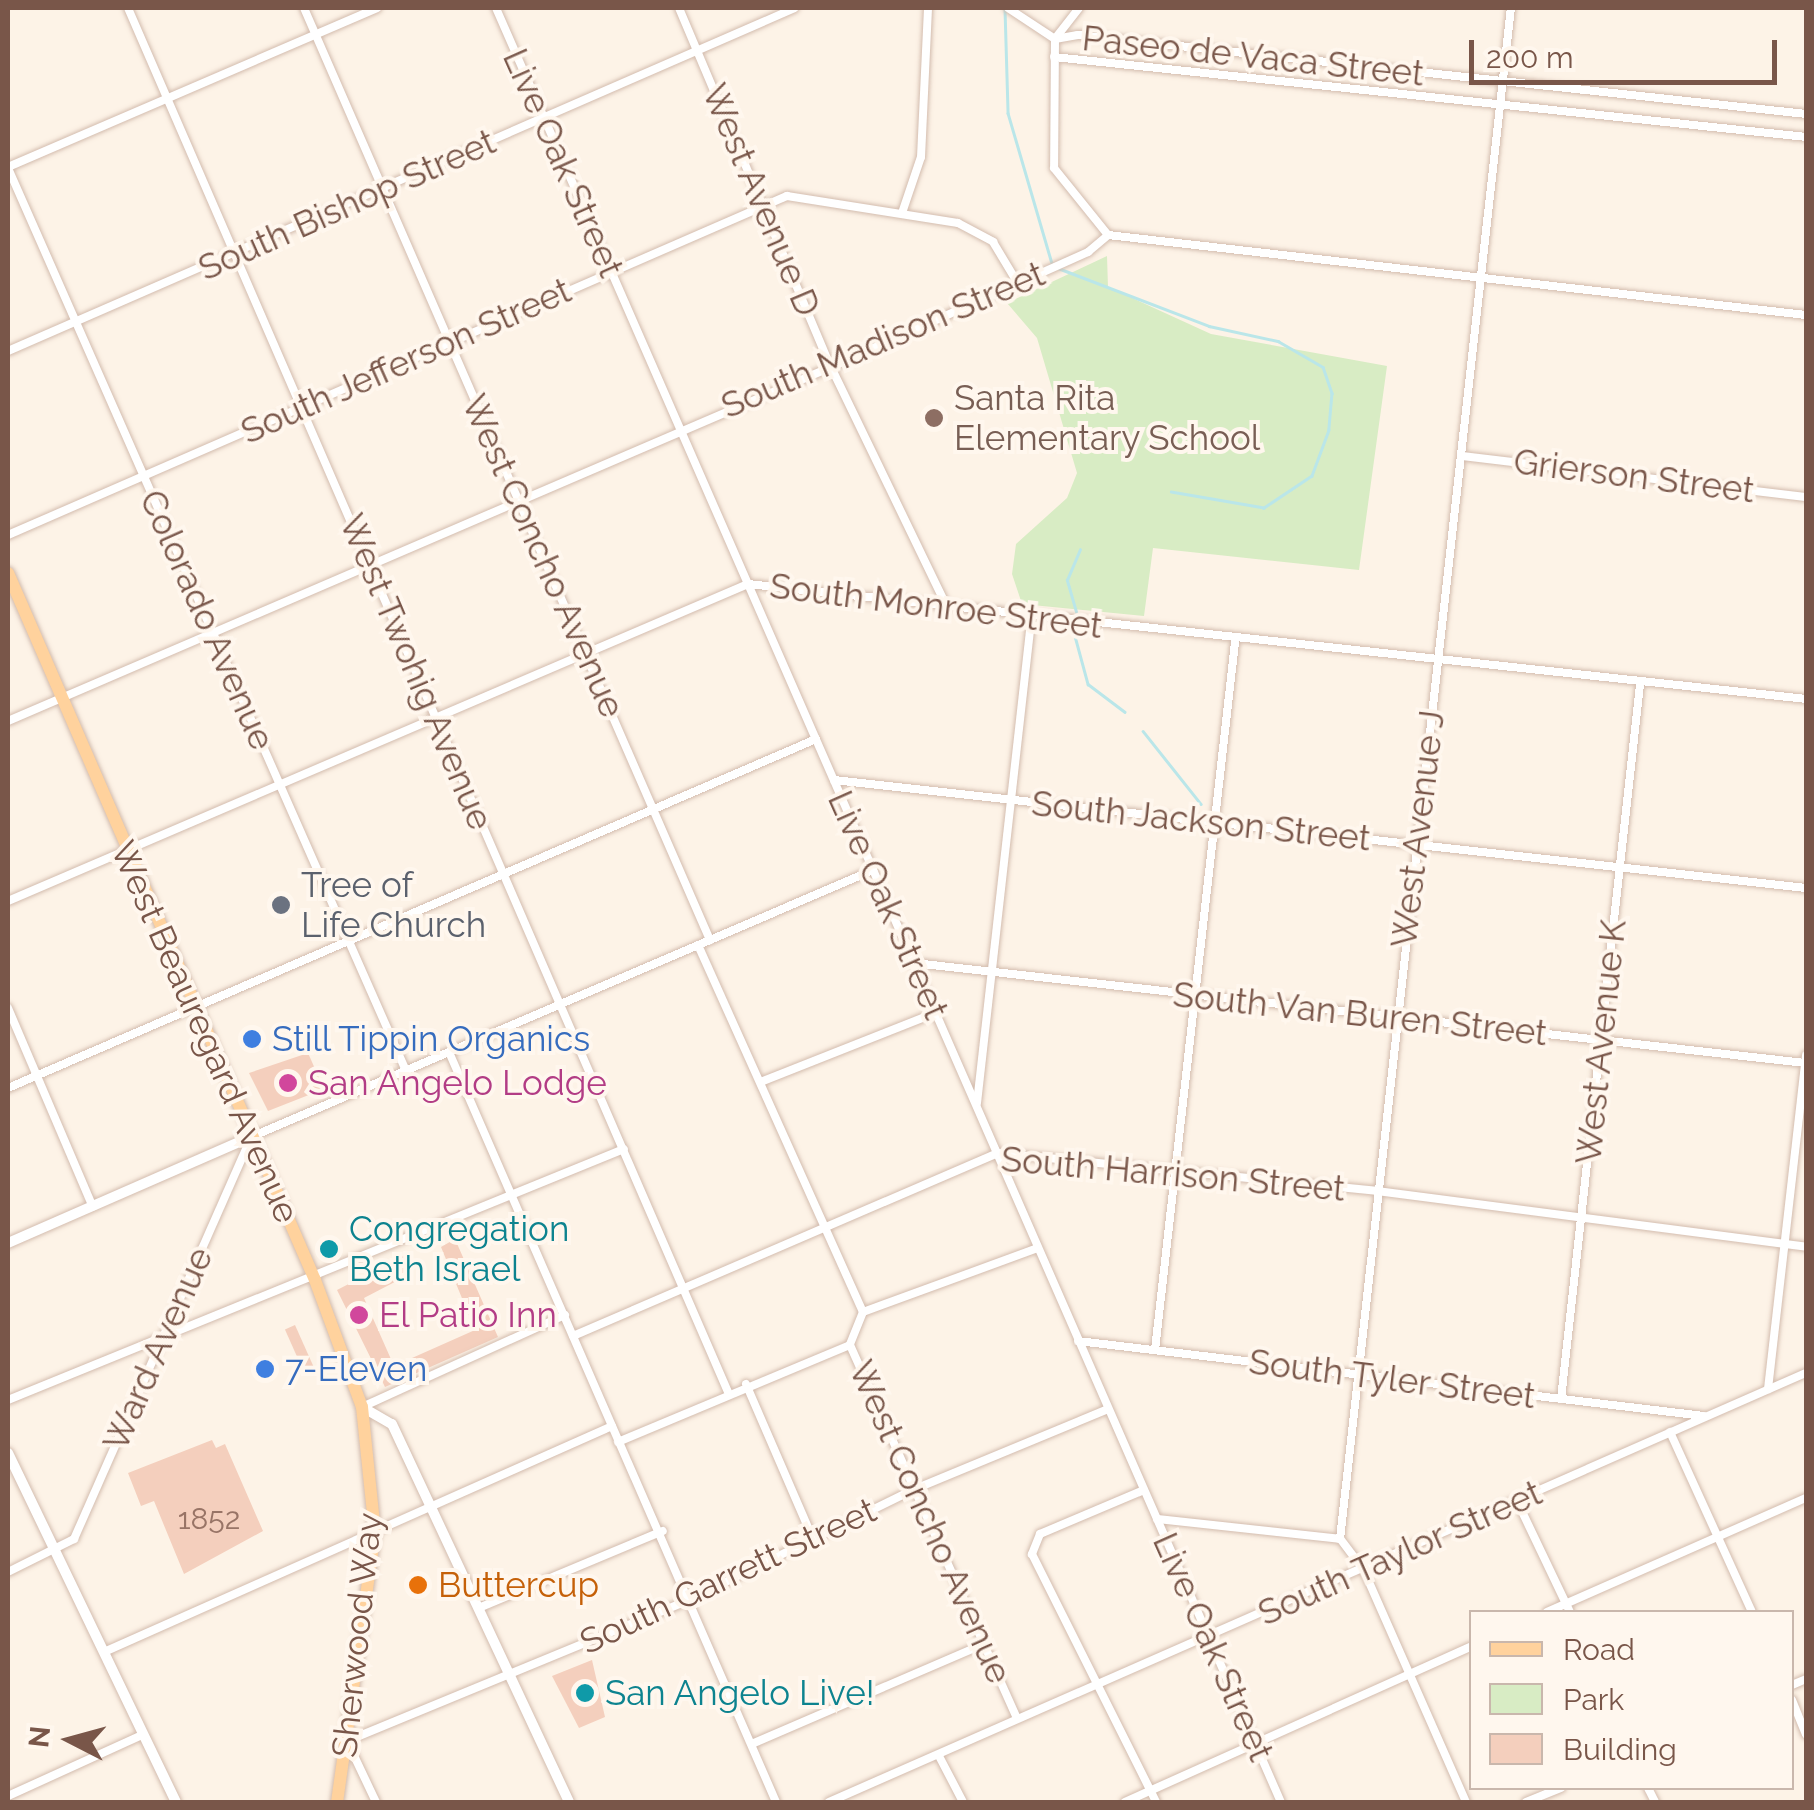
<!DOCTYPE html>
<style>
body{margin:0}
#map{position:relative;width:1814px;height:1810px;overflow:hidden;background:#fdf3e7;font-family:Raleway,sans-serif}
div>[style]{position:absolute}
.green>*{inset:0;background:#d8ecc4}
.stream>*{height:2.5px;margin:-1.25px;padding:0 1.25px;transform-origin:1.25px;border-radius:1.25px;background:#bae6e9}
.building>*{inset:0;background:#f4cfbd;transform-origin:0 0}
.roads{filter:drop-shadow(0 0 2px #d3bcae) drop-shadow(0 0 2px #d3bcae)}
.minor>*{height:8px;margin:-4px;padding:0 4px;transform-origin:4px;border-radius:4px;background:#fff}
.tertiary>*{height:10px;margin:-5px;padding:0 5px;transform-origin:5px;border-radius:5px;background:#fff}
.primary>*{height:12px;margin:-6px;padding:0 6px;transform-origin:6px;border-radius:6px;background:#ffd29d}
.dots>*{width:28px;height:28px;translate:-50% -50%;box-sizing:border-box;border:5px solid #fff7ee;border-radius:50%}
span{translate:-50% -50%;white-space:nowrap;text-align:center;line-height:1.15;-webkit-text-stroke:8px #fff7ee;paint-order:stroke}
.number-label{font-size:30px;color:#987466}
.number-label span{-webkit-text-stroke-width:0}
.street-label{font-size:35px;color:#795649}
.education-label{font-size:35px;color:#785e54}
.left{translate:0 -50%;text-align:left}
.worship-label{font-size:35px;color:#5b616d}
.shop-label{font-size:35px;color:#366cbe}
.hotel-label{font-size:35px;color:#b23c85}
.culture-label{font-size:35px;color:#0d838f}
.food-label{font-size:35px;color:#c56008}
.frame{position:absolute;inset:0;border:10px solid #795649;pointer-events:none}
.legend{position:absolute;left:1469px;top:1610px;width:325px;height:180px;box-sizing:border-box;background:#fff7ee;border:2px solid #c9b7ac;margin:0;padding:12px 18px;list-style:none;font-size:30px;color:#795649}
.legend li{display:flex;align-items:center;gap:20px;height:50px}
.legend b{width:50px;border:2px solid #c9b7ac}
.north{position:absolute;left:20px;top:1690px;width:100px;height:100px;-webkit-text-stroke:8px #fff7ee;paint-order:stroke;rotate:276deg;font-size:28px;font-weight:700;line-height:40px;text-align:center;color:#795649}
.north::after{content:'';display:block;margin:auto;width:35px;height:45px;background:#795649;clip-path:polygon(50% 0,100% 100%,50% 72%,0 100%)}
.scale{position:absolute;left:1469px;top:40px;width:308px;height:45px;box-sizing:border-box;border:5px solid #795649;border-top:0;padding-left:12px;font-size:30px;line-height:35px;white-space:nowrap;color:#795649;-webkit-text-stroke:8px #fff7ee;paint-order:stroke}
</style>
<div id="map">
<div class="green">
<div style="clip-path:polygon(1107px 256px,1108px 287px,1211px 334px,1387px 366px,1359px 570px,1153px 548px,1144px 616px,1022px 604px,1012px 574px,1016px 544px,1067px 498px,1077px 473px,1037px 338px,1007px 303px)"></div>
</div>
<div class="stream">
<div style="left:1005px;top:9px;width:104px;rotate:88.3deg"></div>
<div style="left:1008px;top:113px;width:156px;rotate:73.7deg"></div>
<div style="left:1058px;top:268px;width:162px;rotate:21deg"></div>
<div style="left:1209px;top:326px;width:71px;rotate:12.3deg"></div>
<div style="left:1278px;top:341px;width:52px;rotate:30deg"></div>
<div style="left:1323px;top:367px;width:28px;rotate:71deg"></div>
<div style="left:1332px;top:393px;width:37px;rotate:95deg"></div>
<div style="left:1329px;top:430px;width:49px;rotate:110.3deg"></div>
<div style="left:1312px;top:476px;width:58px;rotate:146.3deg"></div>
<div style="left:1264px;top:508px;width:94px;rotate:-170.2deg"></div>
<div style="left:1076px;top:612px;width:33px;rotate:-106deg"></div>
<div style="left:1067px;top:580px;width:33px;rotate:-67deg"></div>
<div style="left:1075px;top:636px;width:50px;rotate:74.8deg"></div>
<div style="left:1088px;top:684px;width:46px;rotate:37.1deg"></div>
<div style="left:1143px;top:731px;width:93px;rotate:51.5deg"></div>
</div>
<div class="building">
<div style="clip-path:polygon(308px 1053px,324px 1089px,268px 1111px,249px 1073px)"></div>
<div style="clip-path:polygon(455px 1239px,498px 1337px,385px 1387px,337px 1290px,405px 1255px,412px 1273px,364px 1298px,394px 1366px,475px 1330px,441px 1247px)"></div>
<div style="left:295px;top:1325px;width:49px;height:11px;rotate:66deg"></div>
<div style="clip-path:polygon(212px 1440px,216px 1448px,225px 1444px,263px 1531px,184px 1574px,154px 1501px,141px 1506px,128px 1473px)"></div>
<div style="clip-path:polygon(592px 1660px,605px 1717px,579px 1728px,552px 1676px)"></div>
</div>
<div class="roads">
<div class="minor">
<div style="left:128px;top:8px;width:1508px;rotate:66.56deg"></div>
<div style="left:304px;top:8px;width:1017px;rotate:66.46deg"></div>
<div style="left:496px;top:8px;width:1958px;rotate:66.37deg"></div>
<div style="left:679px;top:8px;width:390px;rotate:67.1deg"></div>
<div style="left:831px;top:367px;width:269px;rotate:64.2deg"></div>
<div style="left:1008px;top:8px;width:56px;rotate:33.4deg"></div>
<div style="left:1055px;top:39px;width:23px;rotate:-10deg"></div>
<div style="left:1078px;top:35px;width:732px;rotate:6.19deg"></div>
<div style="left:1079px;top:8px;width:39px;rotate:128deg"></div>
<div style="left:1055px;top:39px;width:129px;rotate:90.4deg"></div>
<div style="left:1054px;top:168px;width:86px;rotate:51.1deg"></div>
<div style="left:1054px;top:57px;width:756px;rotate:6.07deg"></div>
<div style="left:8px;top:167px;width:402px;rotate:-23.3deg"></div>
<div style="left:8px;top:168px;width:987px;rotate:66.21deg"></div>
<div style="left:902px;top:213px;width:59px;rotate:-71.3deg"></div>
<div style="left:921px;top:157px;width:149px;rotate:-87.3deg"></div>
<div style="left:8px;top:351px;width:858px;rotate:-23.55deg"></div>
<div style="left:1462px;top:456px;width:346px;rotate:6.8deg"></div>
<div style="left:8px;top:535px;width:850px;rotate:-23.52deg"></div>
<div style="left:787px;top:196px;width:173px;rotate:9deg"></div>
<div style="left:958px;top:223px;width:40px;rotate:28deg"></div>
<div style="left:993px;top:242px;width:47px;rotate:59deg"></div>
<div style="left:8px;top:721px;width:896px;rotate:-23.27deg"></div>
<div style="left:831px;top:367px;width:282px;rotate:-24.1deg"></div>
<div style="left:1088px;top:252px;width:26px;rotate:-40deg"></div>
<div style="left:1108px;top:235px;width:703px;rotate:6.54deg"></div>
<div style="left:834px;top:780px;width:978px;rotate:6.34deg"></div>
<div style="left:8px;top:901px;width:805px;rotate:-23.19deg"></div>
<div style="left:748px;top:584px;width:1064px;rotate:6.2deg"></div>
<div style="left:698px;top:945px;width:402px;rotate:65.8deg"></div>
<div style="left:863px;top:1312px;width:35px;rotate:112deg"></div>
<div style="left:850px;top:1345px;width:406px;rotate:65.9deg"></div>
<div style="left:914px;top:963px;width:898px;rotate:6.4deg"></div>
<div style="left:8px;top:1008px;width:216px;rotate:66.9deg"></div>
<div style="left:449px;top:1052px;width:818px;rotate:66.44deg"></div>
<div style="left:763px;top:1081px;width:185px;rotate:-21.6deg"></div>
<div style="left:8px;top:1088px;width:880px;rotate:-23.36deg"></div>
<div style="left:977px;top:1103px;width:490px;rotate:-83.6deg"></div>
<div style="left:863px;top:1312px;width:186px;rotate:-20.1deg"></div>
<div style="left:573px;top:1336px;width:462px;rotate:-23.3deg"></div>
<div style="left:997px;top:1153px;width:382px;rotate:5.7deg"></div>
<div style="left:1377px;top:1191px;width:433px;rotate:7.4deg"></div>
<div style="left:1078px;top:1341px;width:630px;rotate:6.83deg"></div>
<div style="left:1155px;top:1350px;width:713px;rotate:-83.55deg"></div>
<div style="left:746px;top:1384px;width:169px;rotate:66.6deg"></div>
<div style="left:1768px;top:1389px;width:336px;rotate:-83.5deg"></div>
<div style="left:1561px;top:1399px;width:718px;rotate:-83.69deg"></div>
<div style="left:8px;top:1400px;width:665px;rotate:-22.17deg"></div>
<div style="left:362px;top:1407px;width:223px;rotate:-24.4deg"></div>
<div style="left:1670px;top:1432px;width:198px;rotate:65.5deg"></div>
<div style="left:618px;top:1442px;width:251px;rotate:-22.7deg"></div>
<div style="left:1144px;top:1490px;width:113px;rotate:157.1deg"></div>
<div style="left:1040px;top:1534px;width:22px;rotate:112deg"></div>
<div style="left:1032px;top:1554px;width:277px;rotate:63.4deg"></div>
<div style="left:1517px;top:1501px;width:123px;rotate:64.5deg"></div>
<div style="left:1157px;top:1519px;width:184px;rotate:6.2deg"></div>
<div style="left:8px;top:1572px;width:74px;rotate:-26.6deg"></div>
<div style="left:74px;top:1539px;width:439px;rotate:-66.2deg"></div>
<div style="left:251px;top:1137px;width:677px;rotate:-23.23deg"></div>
<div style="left:481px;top:1607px;width:197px;rotate:-22.7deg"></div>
<div style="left:1547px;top:1612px;width:283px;rotate:-23.8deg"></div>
<div style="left:104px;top:1652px;width:556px;rotate:-23.98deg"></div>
<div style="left:1792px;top:1685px;width:15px;rotate:-23deg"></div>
<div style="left:1792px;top:1700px;width:37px;rotate:68deg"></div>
<div style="left:754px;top:1743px;width:250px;rotate:-23.3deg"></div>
<div style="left:939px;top:1756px;width:52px;rotate:62.4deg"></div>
<div style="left:1648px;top:1788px;width:16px;rotate:63deg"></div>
<div style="left:8px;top:1796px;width:147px;rotate:-24.5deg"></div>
<div style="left:376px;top:1802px;width:68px;rotate:-115.4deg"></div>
<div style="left:347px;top:1741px;width:368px;rotate:-22.4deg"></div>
<div style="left:687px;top:1601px;width:254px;rotate:-26.2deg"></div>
<div style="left:915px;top:1489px;width:209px;rotate:-22.5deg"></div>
<div style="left:829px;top:1802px;width:1067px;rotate:-23.71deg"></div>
<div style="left:1125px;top:1802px;width:380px;rotate:-24.2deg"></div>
<div style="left:1466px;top:1802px;width:255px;rotate:-113.8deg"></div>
<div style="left:1363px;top:1569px;width:38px;rotate:-127deg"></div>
<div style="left:1340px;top:1539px;width:1541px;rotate:-83.63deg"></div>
<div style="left:1526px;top:1802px;width:38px;rotate:-22deg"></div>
</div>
<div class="tertiary">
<div style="left:8px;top:1243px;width:265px;rotate:-23.6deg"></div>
<div style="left:362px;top:1407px;width:34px;rotate:30deg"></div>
<div style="left:392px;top:1424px;width:417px;rotate:64.9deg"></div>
<div style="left:8px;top:1453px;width:387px;rotate:64.3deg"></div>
</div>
<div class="primary">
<div style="left:8px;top:573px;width:771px;rotate:66.53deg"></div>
<div style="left:315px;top:1280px;width:135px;rotate:69.7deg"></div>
<div style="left:362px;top:1407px;width:126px;rotate:84.1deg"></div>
<div style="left:375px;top:1532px;width:273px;rotate:98deg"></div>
</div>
</div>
<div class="dots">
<div style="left:934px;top:418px;background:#8d6e63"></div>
<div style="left:281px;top:905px;background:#6b7280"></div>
<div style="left:252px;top:1039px;background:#3f7fe0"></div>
<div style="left:288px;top:1083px;background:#d1479c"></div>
<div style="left:329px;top:1249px;background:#0f9aa8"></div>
<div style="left:359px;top:1315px;background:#d1479c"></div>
<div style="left:265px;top:1369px;background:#3f7fe0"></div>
<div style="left:418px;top:1585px;background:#e8710a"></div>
<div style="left:585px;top:1693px;background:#0f9aa8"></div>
</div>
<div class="number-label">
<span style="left:209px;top:1519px">1852</span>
</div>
<div class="street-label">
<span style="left:1253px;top:56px;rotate:6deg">Paseo de Vaca Street</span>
<span style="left:563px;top:163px;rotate:66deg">Live Oak Street</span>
<span style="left:761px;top:200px;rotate:67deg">West Avenue D</span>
<span style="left:347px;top:205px;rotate:-24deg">South Bishop Street</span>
<span style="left:883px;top:340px;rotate:-23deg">South Madison Street</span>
<span style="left:406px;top:361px;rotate:-24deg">South Jefferson Street</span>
<span style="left:1634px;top:476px;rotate:7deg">Grierson Street</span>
<span style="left:543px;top:556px;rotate:66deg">West Concho Avenue</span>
<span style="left:936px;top:606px;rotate:7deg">South Monroe Street</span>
<span style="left:207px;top:620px;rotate:66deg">Colorado Avenue</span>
<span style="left:416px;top:672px;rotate:67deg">West Twohig Avenue</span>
<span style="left:1201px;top:821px;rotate:6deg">South Jackson Street</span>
<span style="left:1418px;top:829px;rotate:-83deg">West Avenue J</span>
<span style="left:888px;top:905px;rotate:66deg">Live Oak Street</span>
<span style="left:1360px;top:1014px;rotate:6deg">South Van Buren Street</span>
<span style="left:205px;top:1032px;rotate:66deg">West Beauregard Avenue</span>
<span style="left:1601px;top:1042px;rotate:-84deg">West Avenue K</span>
<span style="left:1173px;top:1174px;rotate:5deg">South Harrison Street</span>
<span style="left:158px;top:1349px;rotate:-66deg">Ward Avenue</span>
<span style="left:1392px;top:1379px;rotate:7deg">South Tyler Street</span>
<span style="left:930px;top:1522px;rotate:66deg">West Concho Avenue</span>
<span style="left:1400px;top:1553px;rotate:-24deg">South Taylor Street</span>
<span style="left:728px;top:1576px;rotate:-25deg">South Garrett Street</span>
<span style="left:357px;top:1635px;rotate:-84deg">Sherwood Way</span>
<span style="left:1213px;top:1647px;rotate:66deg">Live Oak Street</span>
</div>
<div class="education-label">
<span class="left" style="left:954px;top:418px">Santa Rita<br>Elementary School</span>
</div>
<div class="worship-label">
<span class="left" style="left:301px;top:905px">Tree of<br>Life Church</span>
</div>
<div class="shop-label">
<span class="left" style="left:272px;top:1039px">Still Tippin Organics</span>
<span class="left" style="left:285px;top:1369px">7-Eleven</span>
</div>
<div class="hotel-label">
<span class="left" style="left:308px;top:1083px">San Angelo Lodge</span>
<span class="left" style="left:379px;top:1315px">El Patio Inn</span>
</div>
<div class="culture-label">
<span class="left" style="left:349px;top:1249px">Congregation<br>Beth Israel</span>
<span class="left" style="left:605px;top:1693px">San Angelo Live!</span>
</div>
<div class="food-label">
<span class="left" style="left:438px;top:1585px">Buttercup</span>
</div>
<div class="frame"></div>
<ul class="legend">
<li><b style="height:12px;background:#ffd29d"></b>Road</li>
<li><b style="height:28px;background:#d8ecc4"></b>Park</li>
<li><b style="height:28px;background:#f4cfbd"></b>Building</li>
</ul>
<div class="north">N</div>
<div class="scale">200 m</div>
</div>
